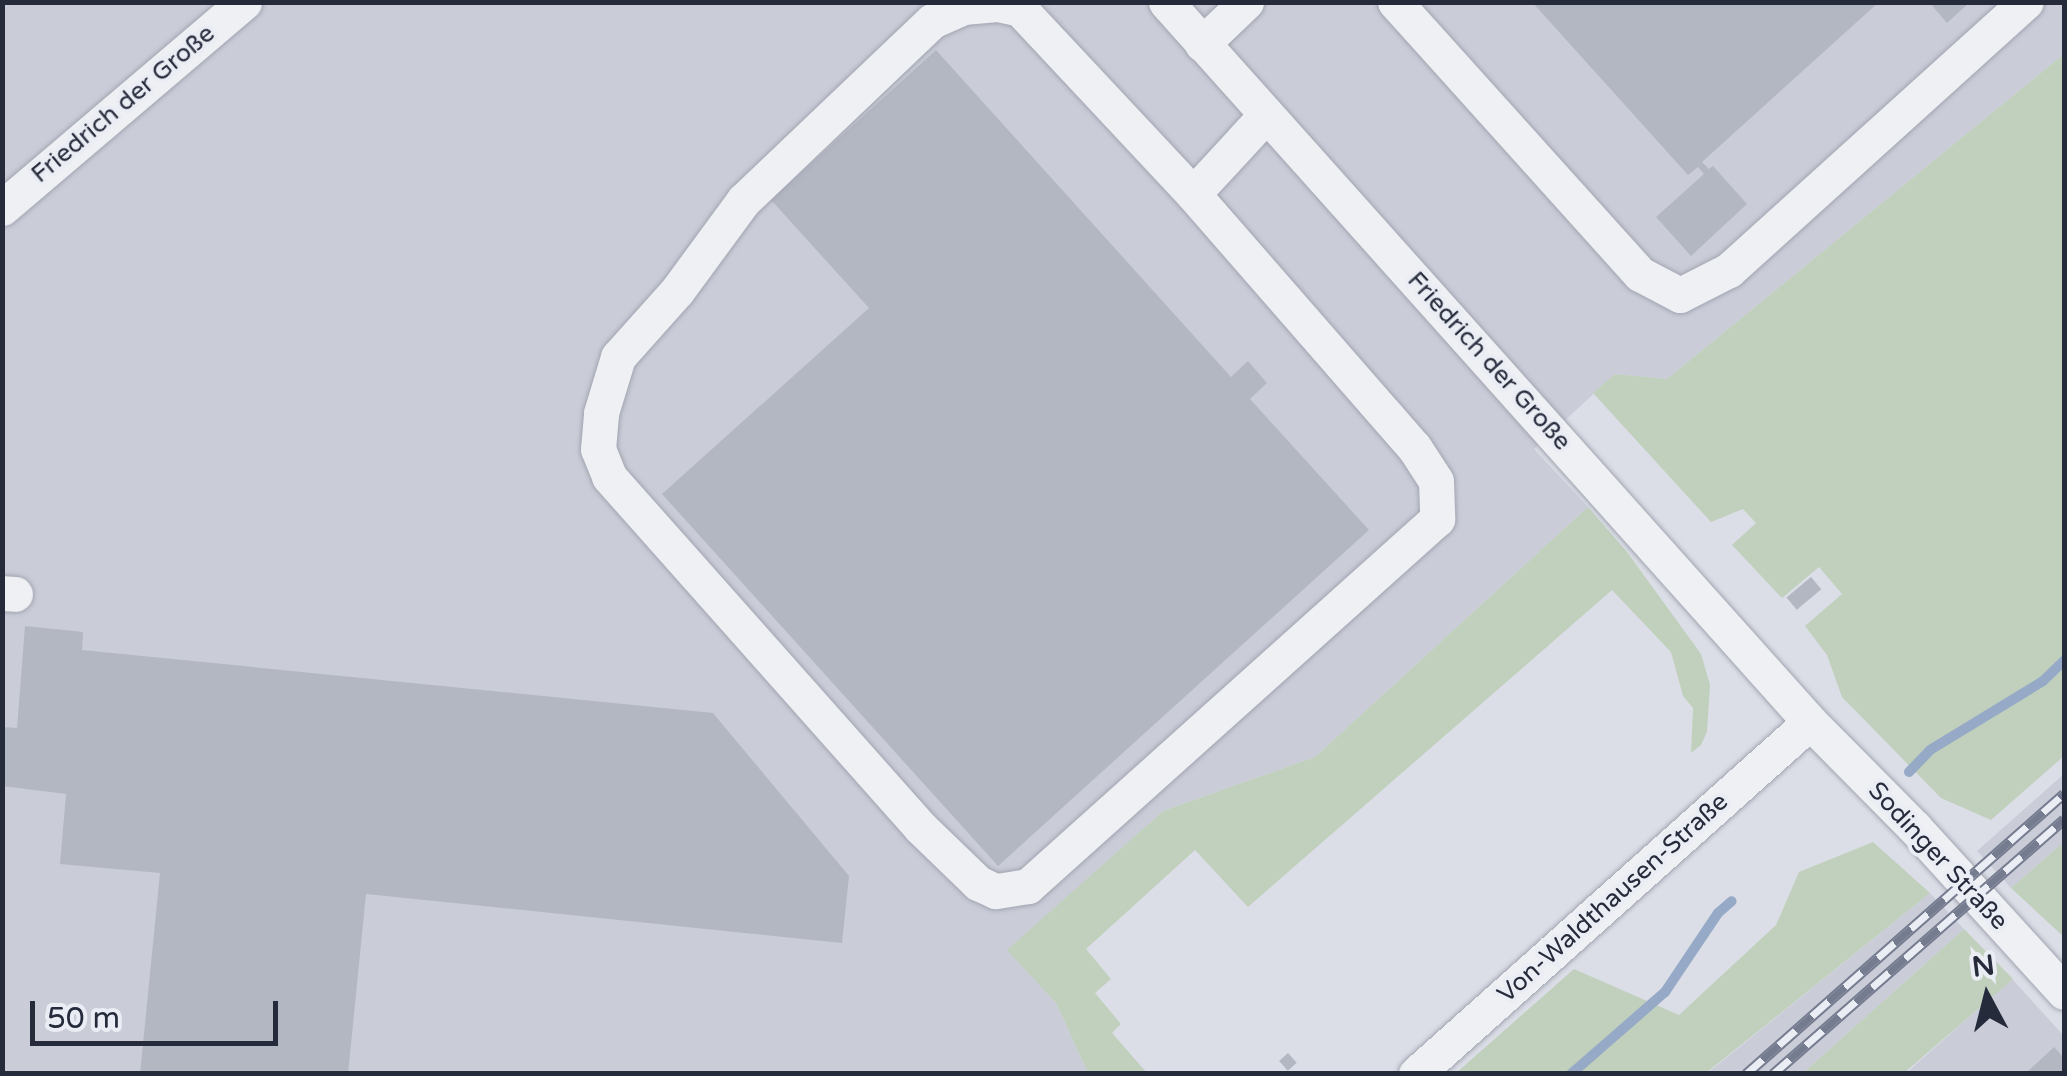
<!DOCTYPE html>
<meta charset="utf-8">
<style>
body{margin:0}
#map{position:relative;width:2067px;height:1076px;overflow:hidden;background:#dbdee6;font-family:"Varela Round",sans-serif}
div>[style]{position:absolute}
.built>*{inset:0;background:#cacdd8}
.green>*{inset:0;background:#c0d0bd}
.stream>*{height:10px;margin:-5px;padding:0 5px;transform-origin:5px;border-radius:5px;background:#96a9c6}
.building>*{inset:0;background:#b3b7c2;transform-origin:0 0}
.roads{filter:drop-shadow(0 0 2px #a1a5b0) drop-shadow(0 0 2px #a1a5b0)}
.minor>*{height:35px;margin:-17.5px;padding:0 17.5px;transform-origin:17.5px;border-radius:17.5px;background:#eef0f4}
.rail>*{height:11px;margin-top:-5.5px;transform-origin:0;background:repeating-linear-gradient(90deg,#ebedf4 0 22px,#757c8f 0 44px);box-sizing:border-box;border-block:2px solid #757c8f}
span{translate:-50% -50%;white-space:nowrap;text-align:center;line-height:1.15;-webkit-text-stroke:8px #ebedf4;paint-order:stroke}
.street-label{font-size:25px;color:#262b3c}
.frame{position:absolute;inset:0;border:5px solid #262b3c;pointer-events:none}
.north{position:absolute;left:1937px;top:946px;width:100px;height:100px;-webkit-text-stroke:8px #ebedf4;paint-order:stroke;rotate:353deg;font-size:28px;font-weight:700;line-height:40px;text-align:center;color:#262b3c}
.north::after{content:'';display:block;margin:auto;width:35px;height:45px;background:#262b3c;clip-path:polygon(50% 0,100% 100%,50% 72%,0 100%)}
.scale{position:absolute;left:30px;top:1001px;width:248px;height:45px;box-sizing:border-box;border:5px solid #262b3c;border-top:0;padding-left:12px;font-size:30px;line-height:35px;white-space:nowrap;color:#262b3c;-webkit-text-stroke:8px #ebedf4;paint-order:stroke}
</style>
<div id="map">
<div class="built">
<div style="clip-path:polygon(2064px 2px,2064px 54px,1667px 379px,1615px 374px,1534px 449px,1588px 507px,1315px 757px,1163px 811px,1008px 950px,1056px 1003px,1088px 1073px,3px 1074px,2px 3px)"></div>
<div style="clip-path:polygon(2064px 774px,2064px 842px,2011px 888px,1977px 851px)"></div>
<div style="clip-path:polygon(1930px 893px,1964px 929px,1803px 1073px,1706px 1074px)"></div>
<div style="clip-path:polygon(2012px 979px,2064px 1036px,2064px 1073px,1905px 1074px)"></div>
</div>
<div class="green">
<div style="clip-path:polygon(2064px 54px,2064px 756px,1991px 820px,1941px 798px,1842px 697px,1827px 655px,1805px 626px,1842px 594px,1819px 567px,1782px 598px,1732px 545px,1756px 523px,1743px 509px,1711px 522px,1593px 393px,1615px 374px,1667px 379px)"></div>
<div style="clip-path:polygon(1588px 507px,1627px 552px,1701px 654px,1710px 685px,1707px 732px,1701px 745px,1691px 753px,1693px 708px,1683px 696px,1671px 652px,1612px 590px,1248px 907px,1195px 850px,1086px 949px,1111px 979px,1095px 993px,1121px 1024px,1112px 1033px,1147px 1073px,1088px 1073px,1056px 1003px,1007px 950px,1163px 811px,1315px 757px)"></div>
<div style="clip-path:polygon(1873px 842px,1930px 893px,1706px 1073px,1456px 1073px,1574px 969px,1679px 1015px,1776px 925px,1799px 872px)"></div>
<div style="clip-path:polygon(2064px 842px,2064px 937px,2011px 888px)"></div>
<div style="clip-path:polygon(1964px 929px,2013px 979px,1904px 1073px,1803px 1073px)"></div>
</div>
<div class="stream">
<div style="left:1909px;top:772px;width:30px;rotate:-46deg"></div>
<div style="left:1930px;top:750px;width:132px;rotate:-31.4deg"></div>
<div style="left:2043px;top:681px;width:29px;rotate:-44deg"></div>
<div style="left:1571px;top:1074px;width:125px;rotate:-41.1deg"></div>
<div style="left:1665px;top:992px;width:95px;rotate:-56.1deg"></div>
<div style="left:1718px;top:913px;width:18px;rotate:-41deg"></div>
</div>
<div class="building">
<div style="clip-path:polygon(1532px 2px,1879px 2px,1702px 162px,1709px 169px,1713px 166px,1747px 204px,1691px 256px,1656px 217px,1704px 174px,1698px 167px,1688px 175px)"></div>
<div style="clip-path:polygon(1929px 2px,1970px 2px,1947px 23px)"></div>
<div style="clip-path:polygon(936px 50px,1231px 377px,1248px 361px,1267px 383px,1250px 399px,1369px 530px,998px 866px,662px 494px,869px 308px,771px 200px)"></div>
<div style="left:1811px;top:577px;width:16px;height:32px;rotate:50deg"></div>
<div style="clip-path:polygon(25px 626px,83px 632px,82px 650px,713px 713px,849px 876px,842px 943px,366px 894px,348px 1074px,140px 1074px,160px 873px,60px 864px,66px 794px,2px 786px,2px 727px,17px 728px)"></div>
<div style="clip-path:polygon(2054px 1047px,2064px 1058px,2064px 1074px,2025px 1074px)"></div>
<div style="left:1288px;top:1053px;width:13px;height:12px;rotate:48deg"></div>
</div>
<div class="roads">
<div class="minor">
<div style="left:1166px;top:2px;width:966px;rotate:48.19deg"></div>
<div style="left:1810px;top:722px;width:148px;rotate:45.3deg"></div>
<div style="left:1914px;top:827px;width:223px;rotate:47.7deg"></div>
<div style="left:1395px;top:2px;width:366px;rotate:48deg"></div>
<div style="left:1640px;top:274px;width:45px;rotate:27.7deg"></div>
<div style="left:1680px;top:295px;width:55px;rotate:-27deg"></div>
<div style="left:1729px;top:270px;width:400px;rotate:-42.1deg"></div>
<div style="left:1202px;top:44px;width:61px;rotate:-43.7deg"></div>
<div style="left:1193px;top:194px;width:336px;rotate:48.9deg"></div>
<div style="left:1414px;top:447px;width:40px;rotate:57.1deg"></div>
<div style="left:1436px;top:481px;width:38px;rotate:88deg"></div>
<div style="left:1437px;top:519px;width:550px;rotate:138.1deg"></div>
<div style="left:1028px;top:886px;width:33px;rotate:171deg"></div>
<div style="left:995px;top:891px;width:19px;rotate:-155deg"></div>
<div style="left:978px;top:883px;width:79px;rotate:-136deg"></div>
<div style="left:921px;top:828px;width:470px;rotate:-131.6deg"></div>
<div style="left:609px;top:476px;width:29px;rotate:-112deg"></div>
<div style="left:598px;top:449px;width:36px;rotate:-85deg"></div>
<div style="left:601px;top:413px;width:59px;rotate:-73.1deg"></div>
<div style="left:618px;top:357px;width:89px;rotate:-48.2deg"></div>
<div style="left:677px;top:291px;width:112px;rotate:-53.7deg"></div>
<div style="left:743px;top:201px;width:261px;rotate:-43.6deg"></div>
<div style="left:932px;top:21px;width:34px;rotate:-24deg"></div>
<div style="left:963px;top:7px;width:34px;rotate:-5deg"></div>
<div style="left:997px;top:4px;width:24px;rotate:12deg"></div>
<div style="left:1020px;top:9px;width:253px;rotate:46.9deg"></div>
<div style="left:1193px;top:194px;width:108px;rotate:-47.3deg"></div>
<div style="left:2px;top:208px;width:318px;rotate:-40.4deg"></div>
<div style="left:2px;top:593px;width:13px;rotate:4deg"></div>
<div style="left:1416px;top:1074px;width:528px;rotate:-41.78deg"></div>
</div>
</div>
<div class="rail">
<div style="left:1746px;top:1074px;width:424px;rotate:-41.4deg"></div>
<div style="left:1773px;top:1074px;width:387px;rotate:-41.2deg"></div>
</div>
<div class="street-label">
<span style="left:123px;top:104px;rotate:-40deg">Friedrich der Große</span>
<span style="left:1489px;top:361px;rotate:48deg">Friedrich der Große</span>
<span style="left:1938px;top:856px;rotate:47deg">Sodinger Straße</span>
<span style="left:1613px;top:898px;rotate:-42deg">Von-Waldthausen-Straße</span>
</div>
<div class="frame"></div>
<div class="north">N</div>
<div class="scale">50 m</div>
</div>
